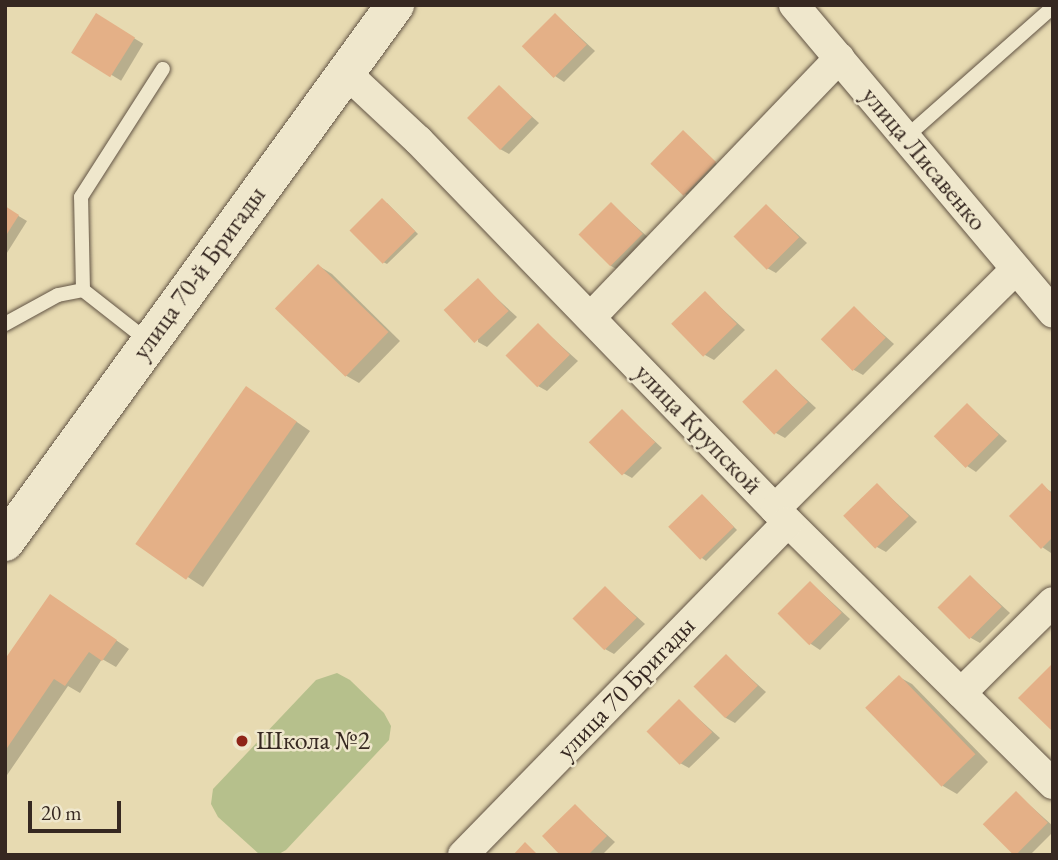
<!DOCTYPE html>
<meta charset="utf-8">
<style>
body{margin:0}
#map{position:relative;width:1058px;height:860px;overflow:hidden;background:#e7dab1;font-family:"EB Garamond",serif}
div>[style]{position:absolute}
.green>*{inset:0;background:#b6c08c}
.shadow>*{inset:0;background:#0003;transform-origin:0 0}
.building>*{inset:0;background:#e4b087;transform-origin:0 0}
.roads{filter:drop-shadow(0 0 2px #625445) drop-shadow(0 0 2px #625445)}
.lane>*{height:14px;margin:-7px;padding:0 7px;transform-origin:7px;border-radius:7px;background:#efe7cc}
.street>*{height:30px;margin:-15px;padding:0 15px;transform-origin:15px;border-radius:15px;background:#efe7cc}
.secondary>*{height:38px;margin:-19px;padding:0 19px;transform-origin:19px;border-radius:19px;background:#efe7cc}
.dots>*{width:19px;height:19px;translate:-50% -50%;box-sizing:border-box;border:4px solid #efe7cc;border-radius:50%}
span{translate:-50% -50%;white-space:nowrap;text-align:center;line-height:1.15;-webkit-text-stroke:5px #efe7cc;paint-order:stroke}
.street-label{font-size:26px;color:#362821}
.poi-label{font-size:26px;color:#362821}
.left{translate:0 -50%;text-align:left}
.frame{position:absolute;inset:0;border:7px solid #362821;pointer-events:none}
.scale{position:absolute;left:28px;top:801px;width:93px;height:32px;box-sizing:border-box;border:4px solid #362821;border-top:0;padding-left:9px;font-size:21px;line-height:24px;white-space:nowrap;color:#362821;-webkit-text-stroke:5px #efe7cc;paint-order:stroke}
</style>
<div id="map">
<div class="green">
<div style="clip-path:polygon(337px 673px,350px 680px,384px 713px,391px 726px,389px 740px,286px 850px,277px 855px,259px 854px,218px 817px,211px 804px,213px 789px,316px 680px)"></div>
</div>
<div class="shadow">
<div style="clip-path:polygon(556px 15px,595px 51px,564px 82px,555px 76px)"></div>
<div style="left:97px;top:16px;width:54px;height:43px;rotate:31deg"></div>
<div style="clip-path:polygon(499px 87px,539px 123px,509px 154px,500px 149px)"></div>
<div style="clip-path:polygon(684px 132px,718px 165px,688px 196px,684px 193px)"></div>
<div style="clip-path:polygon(387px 203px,418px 234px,387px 264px,383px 262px)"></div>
<div style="clip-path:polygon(611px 204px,651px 240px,620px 271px,611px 266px)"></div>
<div style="clip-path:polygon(767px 206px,807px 243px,776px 273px,767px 268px)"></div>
<div style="clip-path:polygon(5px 208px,27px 221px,5px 256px)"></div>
<div style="clip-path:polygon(319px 266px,332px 274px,400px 341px,359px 383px,345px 375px)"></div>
<div style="clip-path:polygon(478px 281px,517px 317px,487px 347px,478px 342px)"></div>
<div style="clip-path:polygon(706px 294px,745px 330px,714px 360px,705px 355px)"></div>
<div style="clip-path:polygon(854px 308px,894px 344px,863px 375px,854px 370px)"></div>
<div style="clip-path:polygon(538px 325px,578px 361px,547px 391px,538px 386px)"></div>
<div style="clip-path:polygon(776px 371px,816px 408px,785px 438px,776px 433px)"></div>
<div style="clip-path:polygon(259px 396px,310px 431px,203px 587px,139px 545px)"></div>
<div style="clip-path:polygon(967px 405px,1007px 441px,976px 472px,967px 466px)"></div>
<div style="clip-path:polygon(622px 411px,662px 448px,632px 478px,623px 473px)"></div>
<div style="clip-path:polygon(877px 485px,917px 522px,886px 552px,877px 547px)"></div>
<div style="clip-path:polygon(1042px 486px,1053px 493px,1051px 553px,1042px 547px)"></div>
<div style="clip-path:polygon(706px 499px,737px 530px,706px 561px,702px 558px)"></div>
<div style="clip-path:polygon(971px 577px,1010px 613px,980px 643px,971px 638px)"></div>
<div style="clip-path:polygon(811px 583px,850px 619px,820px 650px,811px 644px)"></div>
<div style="clip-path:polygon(605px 588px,645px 624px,614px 654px,605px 649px)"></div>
<div style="clip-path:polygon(63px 604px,129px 649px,116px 667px,102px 659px,80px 693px,68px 686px,5px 778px,5px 662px)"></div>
<div style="clip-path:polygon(726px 656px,766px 692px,735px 723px,726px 718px)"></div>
<div style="clip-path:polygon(1051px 668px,1053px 668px,1053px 729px,1021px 698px)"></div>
<div style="clip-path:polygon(899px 677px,912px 684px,988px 762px,957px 794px,943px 786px)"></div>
<div style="clip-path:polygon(680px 702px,720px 738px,689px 768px,680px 763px)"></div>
<div style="clip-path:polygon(1016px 793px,1053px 826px,1053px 832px,1030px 855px,1016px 855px,985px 824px)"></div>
<div style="clip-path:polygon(575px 806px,615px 842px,602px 855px,563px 855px)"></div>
</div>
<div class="building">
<div style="left:96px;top:13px;width:46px;height:47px;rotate:32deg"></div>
<div style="left:555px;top:13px;width:45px;height:47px;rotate:45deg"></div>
<div style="left:499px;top:85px;width:46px;height:46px;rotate:44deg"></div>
<div style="left:683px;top:130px;width:46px;height:47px;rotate:44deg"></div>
<div style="left:382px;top:198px;width:47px;height:46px;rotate:45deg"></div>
<div style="left:611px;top:202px;width:45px;height:46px;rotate:45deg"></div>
<div style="left:766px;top:204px;width:47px;height:46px;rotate:45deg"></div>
<div style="clip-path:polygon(5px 206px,19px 215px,5px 237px)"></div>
<div style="left:318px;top:264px;width:98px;height:62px;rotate:44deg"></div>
<div style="left:478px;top:278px;width:45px;height:47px;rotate:47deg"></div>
<div style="left:705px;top:291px;width:46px;height:47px;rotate:46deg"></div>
<div style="left:854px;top:306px;width:45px;height:47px;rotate:45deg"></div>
<div style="left:538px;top:323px;width:45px;height:46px;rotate:45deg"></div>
<div style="left:776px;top:369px;width:46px;height:47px;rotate:46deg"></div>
<div style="left:246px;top:386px;width:62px;height:193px;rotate:35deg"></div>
<div style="left:967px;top:403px;width:45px;height:47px;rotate:45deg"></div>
<div style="left:622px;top:409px;width:47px;height:47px;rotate:45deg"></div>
<div style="left:877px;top:483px;width:46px;height:47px;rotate:46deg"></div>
<div style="clip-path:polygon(1042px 483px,1053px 495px,1053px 537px,1041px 549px,1009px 516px)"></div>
<div style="left:702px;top:494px;width:46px;height:47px;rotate:46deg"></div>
<div style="left:970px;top:575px;width:45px;height:46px;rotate:45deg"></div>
<div style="left:810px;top:581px;width:45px;height:46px;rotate:45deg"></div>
<div style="left:605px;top:586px;width:45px;height:46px;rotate:45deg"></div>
<div style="clip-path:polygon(50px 594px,117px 640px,102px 661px,89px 652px,65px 686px,54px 679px,5px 751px,5px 659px)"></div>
<div style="left:726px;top:654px;width:45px;height:46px;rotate:45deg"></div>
<div style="clip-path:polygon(1051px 665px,1053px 728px,1051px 730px,1018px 698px)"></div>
<div style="left:899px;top:675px;width:110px;height:47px;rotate:46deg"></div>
<div style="left:679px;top:699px;width:47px;height:46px;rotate:45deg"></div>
<div style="left:1016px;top:791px;width:45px;height:47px;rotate:45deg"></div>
<div style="clip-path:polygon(575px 804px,607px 836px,588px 855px,560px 855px,542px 836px)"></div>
<div style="clip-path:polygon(525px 842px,538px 855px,513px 855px)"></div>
</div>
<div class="roads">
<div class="lane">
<div style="left:906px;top:137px;width:196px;rotate:-41.5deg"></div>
<div style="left:83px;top:290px;width:83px;rotate:38.1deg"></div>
<div style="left:5px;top:324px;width:60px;rotate:-28.7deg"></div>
<div style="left:58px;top:295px;width:25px;rotate:-11deg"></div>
<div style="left:83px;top:290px;width:93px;rotate:-91.2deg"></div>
<div style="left:81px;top:197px;width:152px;rotate:-57.4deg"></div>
</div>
<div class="street">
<div style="left:794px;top:5px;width:402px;rotate:49.9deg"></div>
<div style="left:345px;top:72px;width:100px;rotate:43deg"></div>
<div style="left:418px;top:140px;width:513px;rotate:45.95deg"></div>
<div style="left:775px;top:509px;width:391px;rotate:44.7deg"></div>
<div style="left:591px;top:317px;width:359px;rotate:-46.2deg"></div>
<div style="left:775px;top:509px;width:340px;rotate:-44.9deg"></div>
<div style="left:961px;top:693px;width:129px;rotate:-44.7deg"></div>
<div style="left:463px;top:855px;width:465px;rotate:-45.7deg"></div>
</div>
<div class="secondary">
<div style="left:5px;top:542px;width:664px;rotate:-54.01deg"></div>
</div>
</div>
<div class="dots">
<div style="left:242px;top:741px;background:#8f2418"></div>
</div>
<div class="street-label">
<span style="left:924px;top:159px;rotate:50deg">улица Лисавенко</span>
<span style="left:199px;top:273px;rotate:-54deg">улица 70-й Бригады</span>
<span style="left:698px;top:429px;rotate:46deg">улица Крупской</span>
<span style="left:626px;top:688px;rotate:-46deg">улица 70 Бригады</span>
</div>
<div class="poi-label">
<span class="left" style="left:256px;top:741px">Школа №2</span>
</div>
<div class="frame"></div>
<div class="scale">20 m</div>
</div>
